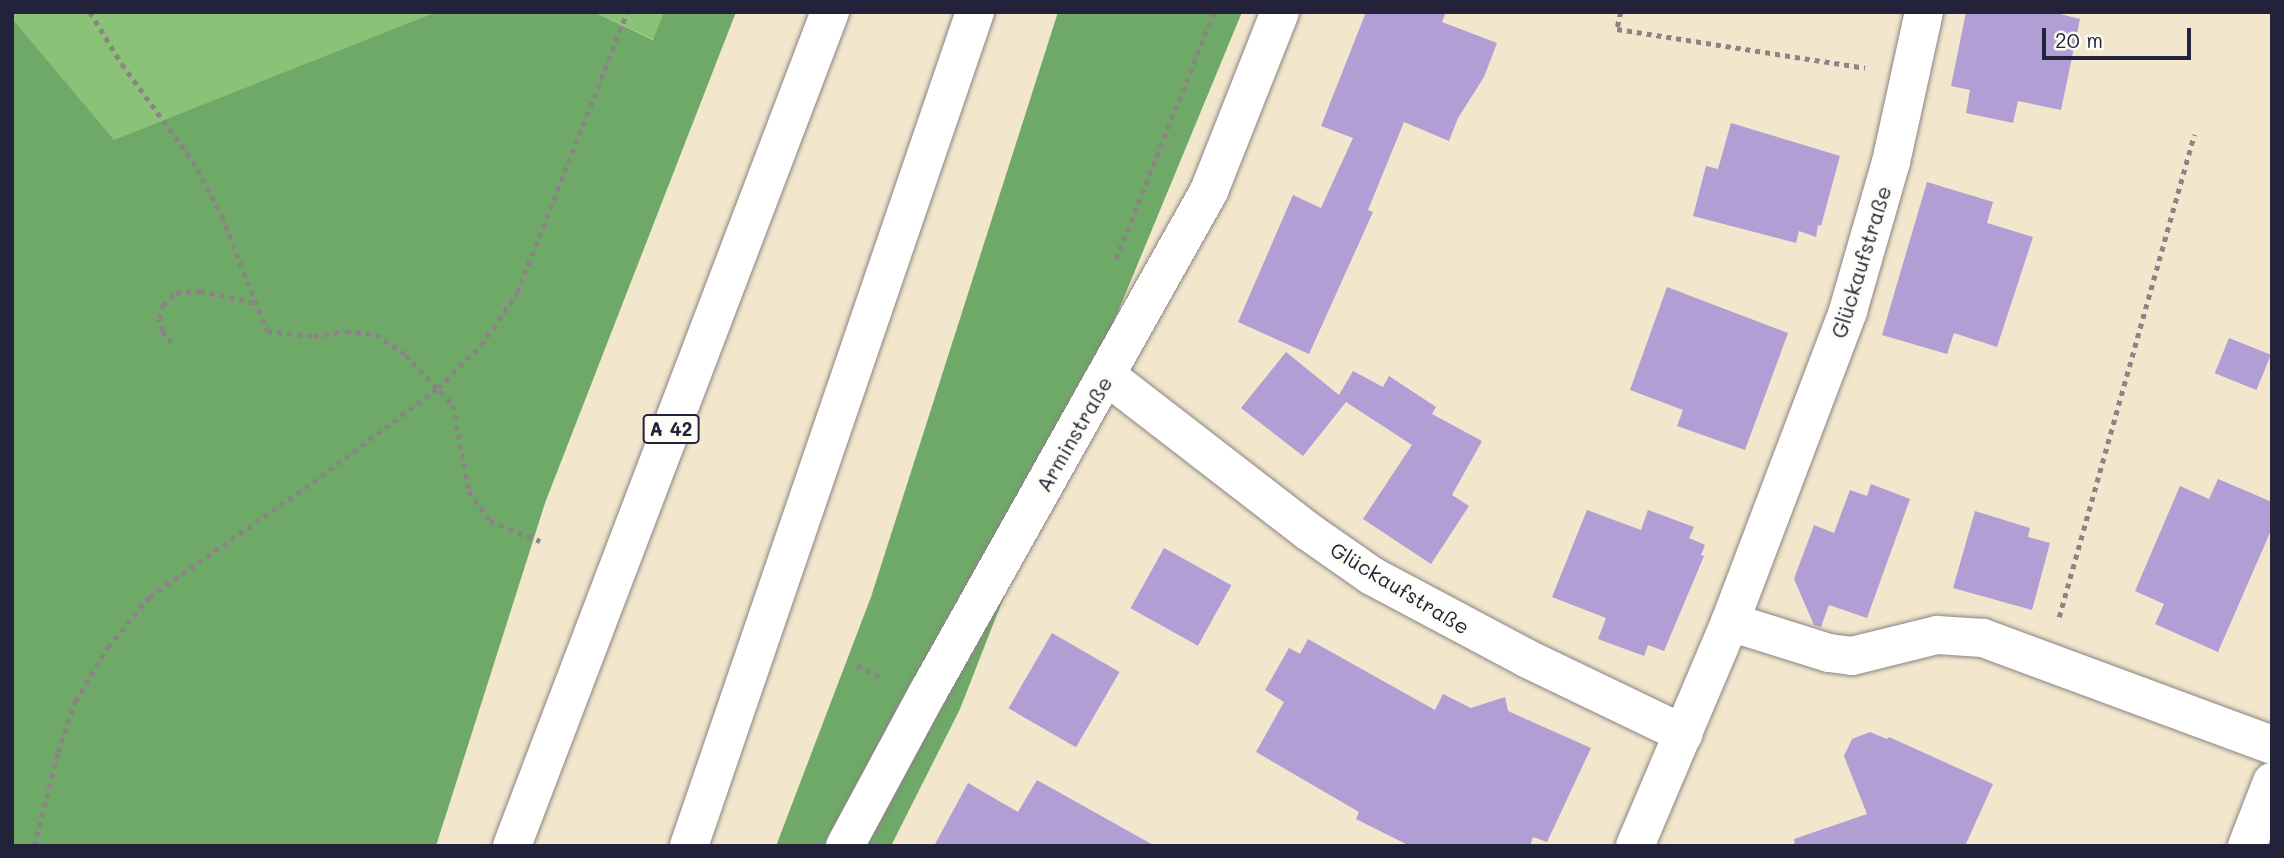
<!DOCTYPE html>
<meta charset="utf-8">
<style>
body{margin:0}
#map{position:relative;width:2284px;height:858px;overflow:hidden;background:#f2e6cc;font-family:Mali,sans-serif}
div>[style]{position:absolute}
.green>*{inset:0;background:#8ac378}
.forest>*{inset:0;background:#6fa968}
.building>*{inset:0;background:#b19ed4;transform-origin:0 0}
.path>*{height:4.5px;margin-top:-2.25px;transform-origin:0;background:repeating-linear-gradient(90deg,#8a8484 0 5px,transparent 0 10px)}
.roads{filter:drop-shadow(0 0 2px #8a8484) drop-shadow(0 0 2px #8a8484)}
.minor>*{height:38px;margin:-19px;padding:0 19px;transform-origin:19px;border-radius:19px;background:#fff}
.motorway>*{height:38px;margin:-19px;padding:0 19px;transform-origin:19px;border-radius:19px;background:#fff}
span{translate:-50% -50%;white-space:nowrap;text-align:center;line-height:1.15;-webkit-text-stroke:7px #fdfcf7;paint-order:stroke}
.shield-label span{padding:2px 5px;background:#fdfcf7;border:2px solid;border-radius:5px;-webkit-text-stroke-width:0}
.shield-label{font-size:19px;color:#22223b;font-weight:700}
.street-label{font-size:21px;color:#22223b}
.frame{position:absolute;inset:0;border:14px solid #22223b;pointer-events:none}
.scale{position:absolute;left:2042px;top:28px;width:149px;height:32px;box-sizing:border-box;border:4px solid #22223b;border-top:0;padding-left:9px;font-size:21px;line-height:24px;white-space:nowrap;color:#22223b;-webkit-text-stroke:5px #fdfcf7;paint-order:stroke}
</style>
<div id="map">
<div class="green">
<div style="clip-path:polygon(12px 12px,436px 12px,114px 141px,12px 18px)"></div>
<div style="clip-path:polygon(594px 12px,664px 12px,654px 40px)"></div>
</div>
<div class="forest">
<div style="clip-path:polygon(436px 12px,594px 12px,653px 40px,664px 12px,736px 12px,545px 503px,436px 846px,12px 846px,12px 18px,114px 140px)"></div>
<div style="clip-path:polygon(1058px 12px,1242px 12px,1067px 435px,960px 709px,891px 846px,776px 846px,871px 597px)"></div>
</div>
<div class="building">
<div style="clip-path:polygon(1366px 12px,1446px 12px,1442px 22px,1497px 43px,1484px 77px,1458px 118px,1449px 141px,1404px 122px,1368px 210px,1373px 212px,1309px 354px,1238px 322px,1293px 195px,1321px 208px,1353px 138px,1321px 126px)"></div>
<div style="clip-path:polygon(1966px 12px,2052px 12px,2080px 19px,2061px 110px,2018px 101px,2013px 123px,1966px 113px,1970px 90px,1951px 86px)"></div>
<div style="clip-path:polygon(1731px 123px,1840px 156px,1821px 226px,1818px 225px,1816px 237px,1799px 231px,1796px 243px,1693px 216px,1706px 166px,1718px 169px)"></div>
<div style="clip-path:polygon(1927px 182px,1993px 202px,1987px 223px,2033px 237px,1997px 347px,1954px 333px,1947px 354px,1882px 335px)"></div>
<div style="clip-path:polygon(1667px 287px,1788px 333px,1745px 450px,1677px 426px,1683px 410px,1630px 390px)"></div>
<div style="left:2229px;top:338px;width:45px;height:38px;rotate:22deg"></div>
<div style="clip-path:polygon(1286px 352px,1339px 395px,1353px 371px,1383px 387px,1389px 376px,1436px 407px,1432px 414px,1482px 441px,1452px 495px,1469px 506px,1431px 564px,1363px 519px,1412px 445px,1346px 402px,1303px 456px,1241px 408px)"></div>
<div style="clip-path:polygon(2218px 479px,2272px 502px,2272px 528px,2218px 652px,2155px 624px,2164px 604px,2135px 591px,2180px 486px,2209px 499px)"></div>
<div style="clip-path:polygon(1871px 484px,1910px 499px,1867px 618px,1829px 605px,1821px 627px,1814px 625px,1794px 579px,1814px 525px,1834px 533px,1850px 490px,1867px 496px)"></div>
<div style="clip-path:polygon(1587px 510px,1641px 530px,1648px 510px,1694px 527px,1689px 538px,1705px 545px,1701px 555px,1704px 556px,1664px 651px,1648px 645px,1644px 656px,1598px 639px,1606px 618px,1552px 597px)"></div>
<div style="clip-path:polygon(1975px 511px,2030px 528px,2028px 537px,2050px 543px,2032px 610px,1953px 588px)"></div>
<div style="left:1164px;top:548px;width:77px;height:69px;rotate:29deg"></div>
<div style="left:1052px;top:633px;width:78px;height:87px;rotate:30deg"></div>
<div style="clip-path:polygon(1308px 639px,1435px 710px,1443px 694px,1471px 708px,1505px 697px,1508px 711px,1591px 748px,1547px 842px,1533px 837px,1530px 846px,1410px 846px,1356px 819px,1359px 812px,1256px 752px,1284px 702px,1265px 690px,1289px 648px,1300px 654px)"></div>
<div style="clip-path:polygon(1870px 732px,1887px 739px,1889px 737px,1993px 784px,1965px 846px,1795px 846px,1794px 839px,1867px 814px,1844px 756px,1852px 739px)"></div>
<div style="clip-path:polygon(1037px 780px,1155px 846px,934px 846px,968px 783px,1018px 812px)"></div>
</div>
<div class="path">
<div style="left:90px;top:12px;width:61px;rotate:58.4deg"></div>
<div style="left:122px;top:64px;width:120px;rotate:53.8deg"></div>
<div style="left:193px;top:161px;width:62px;rotate:62.2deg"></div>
<div style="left:222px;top:216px;width:123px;rotate:68.6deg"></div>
<div style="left:267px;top:331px;width:47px;rotate:6.1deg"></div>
<div style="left:314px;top:336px;width:32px;rotate:-9deg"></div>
<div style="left:346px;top:331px;width:30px;rotate:6deg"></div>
<div style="left:376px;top:334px;width:37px;rotate:35deg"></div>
<div style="left:406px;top:355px;width:69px;rotate:46.8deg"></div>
<div style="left:453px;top:405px;width:87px;rotate:79.5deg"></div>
<div style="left:469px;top:491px;width:37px;rotate:55deg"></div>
<div style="left:490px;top:521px;width:54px;rotate:21.8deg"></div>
<div style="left:1621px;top:12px;width:17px;rotate:103deg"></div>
<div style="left:1617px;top:29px;width:251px;rotate:8.9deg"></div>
<div style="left:1116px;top:259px;width:266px;rotate:-68.4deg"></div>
<div style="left:171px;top:343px;width:15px;rotate:-127deg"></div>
<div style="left:162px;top:331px;width:12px;rotate:-104deg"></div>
<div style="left:159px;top:319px;width:15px;rotate:-74deg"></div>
<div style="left:163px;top:305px;width:18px;rotate:-43deg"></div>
<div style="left:176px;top:293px;width:24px;rotate:-5deg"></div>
<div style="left:200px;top:291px;width:57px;rotate:12.1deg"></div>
<div style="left:2059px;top:617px;width:501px;rotate:-74.35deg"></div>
<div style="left:857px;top:665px;width:30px;rotate:27deg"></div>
<div style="left:34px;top:846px;width:97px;rotate:-75.7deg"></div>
<div style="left:58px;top:752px;width:54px;rotate:-71.6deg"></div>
<div style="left:75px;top:701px;width:63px;rotate:-58.6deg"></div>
<div style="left:108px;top:647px;width:65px;rotate:-50.6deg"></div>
<div style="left:149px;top:597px;width:200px;rotate:-35deg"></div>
<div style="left:313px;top:482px;width:156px;rotate:-36.9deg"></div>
<div style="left:438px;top:388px;width:61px;rotate:-45deg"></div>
<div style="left:481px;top:345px;width:63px;rotate:-55.3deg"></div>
<div style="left:517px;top:293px;width:302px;rotate:-68.6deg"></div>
</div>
<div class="roads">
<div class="minor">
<div style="left:1107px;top:376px;width:255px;rotate:37.7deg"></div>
<div style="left:1309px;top:532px;width:77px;rotate:34.9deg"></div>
<div style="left:1372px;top:576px;width:174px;rotate:28deg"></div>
<div style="left:1526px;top:658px;width:175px;rotate:25.7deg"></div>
<div style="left:1730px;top:622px;width:104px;rotate:17.4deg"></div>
<div style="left:1829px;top:653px;width:23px;rotate:7deg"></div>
<div style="left:1852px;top:656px;width:88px;rotate:-13.9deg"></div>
<div style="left:1937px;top:635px;width:46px;rotate:3.7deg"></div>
<div style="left:1983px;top:638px;width:308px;rotate:20.3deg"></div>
<div style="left:845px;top:846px;width:173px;rotate:-61.7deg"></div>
<div style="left:927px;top:694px;width:577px;rotate:-60.72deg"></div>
<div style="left:1209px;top:191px;width:193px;rotate:-68.4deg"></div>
<div style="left:1635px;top:846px;width:243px;rotate:-67deg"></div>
<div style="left:1730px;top:622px;width:333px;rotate:-69.2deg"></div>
<div style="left:1848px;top:311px;width:155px;rotate:-73.9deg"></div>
<div style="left:1891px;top:162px;width:154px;rotate:-77.6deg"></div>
<div style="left:2247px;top:846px;width:69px;rotate:-68.7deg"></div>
</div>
<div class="motorway">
<div style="left:512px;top:846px;width:893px;rotate:-69.13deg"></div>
<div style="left:689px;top:846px;width:882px;rotate:-71.07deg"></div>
</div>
</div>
<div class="shield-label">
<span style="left:671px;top:429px">A 42</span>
</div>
<div class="street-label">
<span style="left:1861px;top:262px;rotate:-73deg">Glückaufstraße</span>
<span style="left:1074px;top:434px;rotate:-60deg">Arminstraße</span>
<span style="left:1400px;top:588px;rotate:31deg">Glückaufstraße</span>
</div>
<div class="frame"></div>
<div class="scale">20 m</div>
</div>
